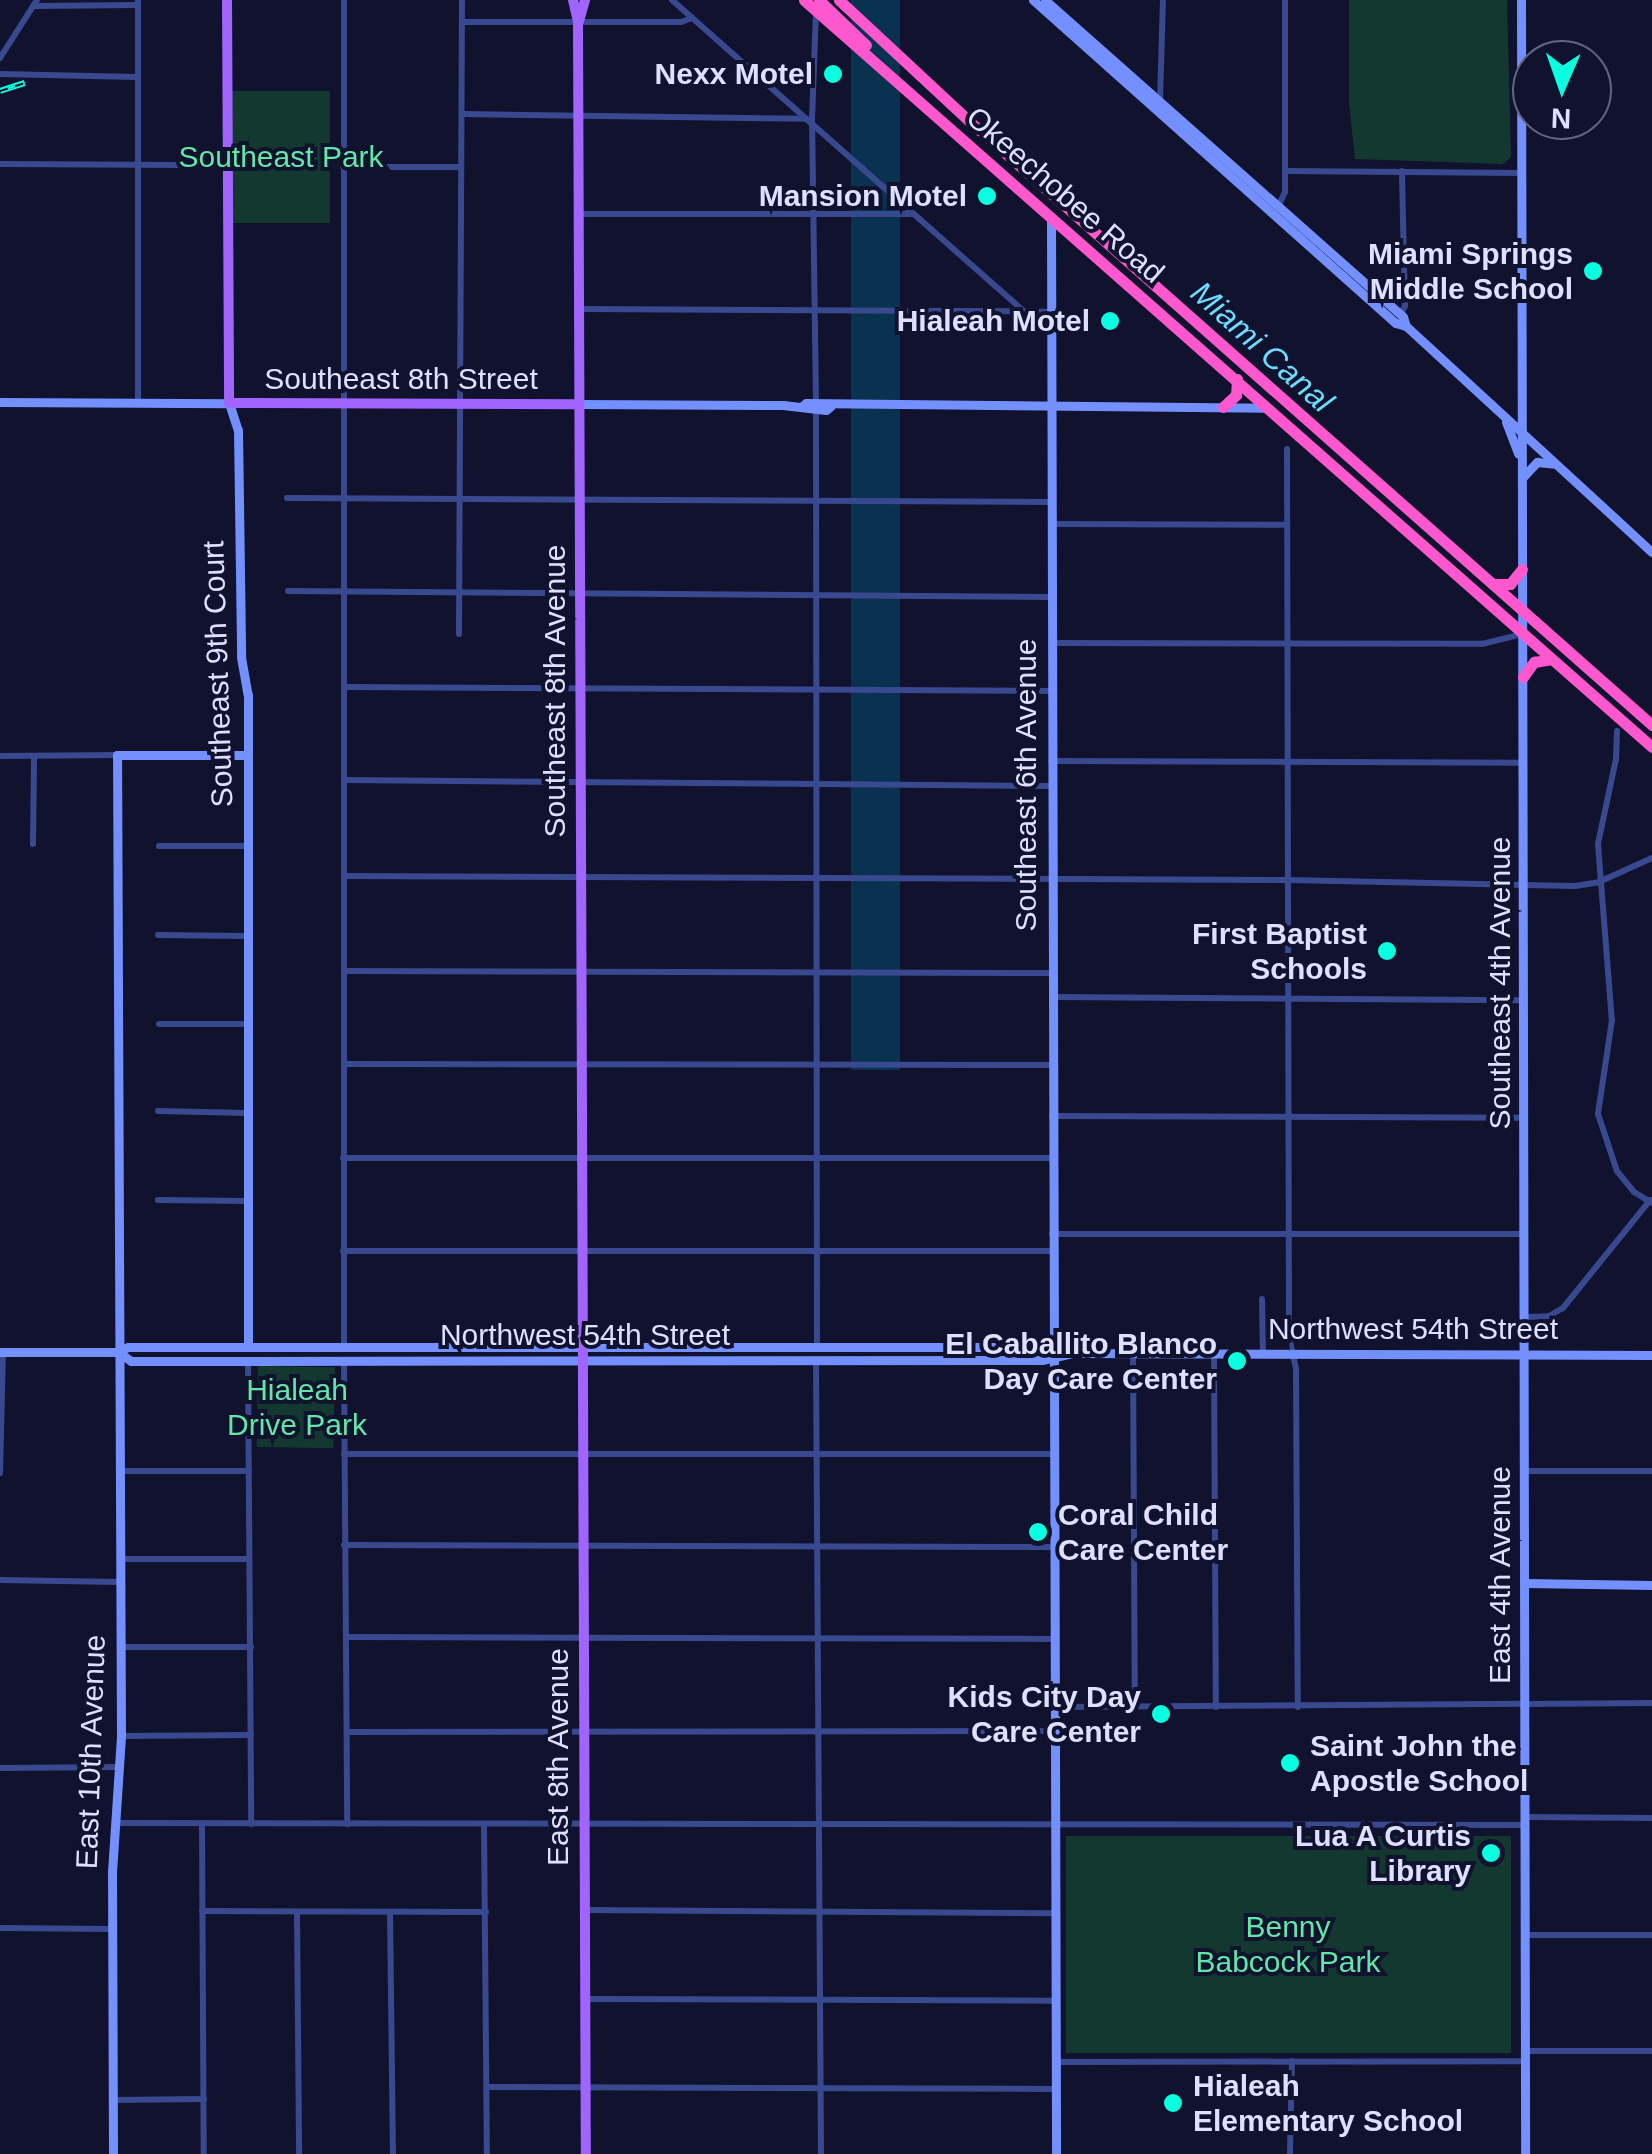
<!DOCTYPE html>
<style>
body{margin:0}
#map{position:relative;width:1652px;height:2154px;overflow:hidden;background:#10122e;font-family:Arial,sans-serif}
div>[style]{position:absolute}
.green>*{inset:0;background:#13382f;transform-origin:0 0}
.water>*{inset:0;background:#08324f;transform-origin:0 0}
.street>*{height:6px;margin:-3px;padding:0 3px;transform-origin:3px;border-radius:3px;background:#39498f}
.secondary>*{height:9px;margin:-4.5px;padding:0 4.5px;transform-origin:4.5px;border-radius:4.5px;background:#7490ff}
.primary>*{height:10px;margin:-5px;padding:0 5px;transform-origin:5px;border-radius:5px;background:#a264ff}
.highway>*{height:11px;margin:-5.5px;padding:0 5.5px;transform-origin:5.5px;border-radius:5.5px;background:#ff58ce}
.rail>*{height:6px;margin-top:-3px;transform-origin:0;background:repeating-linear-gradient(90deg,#10122e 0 8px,#09ffe0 0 16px);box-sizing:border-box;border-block:2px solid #09ffe0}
.dots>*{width:28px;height:28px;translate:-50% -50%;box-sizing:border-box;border:5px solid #10122e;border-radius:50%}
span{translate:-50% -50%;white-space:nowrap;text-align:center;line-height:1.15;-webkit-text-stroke:8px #10122e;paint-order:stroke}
.poi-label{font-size:30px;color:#dde1ff;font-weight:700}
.right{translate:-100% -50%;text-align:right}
.left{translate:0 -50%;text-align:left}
.park-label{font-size:30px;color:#61e7a7}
.street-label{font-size:30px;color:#dde1ff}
.water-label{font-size:32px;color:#6bdcff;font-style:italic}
.north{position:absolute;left:1512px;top:40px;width:100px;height:100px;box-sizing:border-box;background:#10122e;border:2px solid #626582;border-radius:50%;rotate:182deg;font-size:28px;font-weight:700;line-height:40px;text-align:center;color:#dde1ff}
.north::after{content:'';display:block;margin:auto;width:35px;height:45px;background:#09ffe0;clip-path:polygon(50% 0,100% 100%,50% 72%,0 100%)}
</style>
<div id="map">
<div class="green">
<div style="clip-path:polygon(1349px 0,1507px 0,1511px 157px,1503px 164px,1355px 159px,1349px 103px)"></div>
<div style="left:232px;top:91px;width:98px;height:132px"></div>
<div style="left:258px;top:1366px;width:77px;height:81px;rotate:1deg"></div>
<div style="left:1066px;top:1836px;width:445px;height:217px"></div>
</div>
<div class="water">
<div style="left:851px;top:0;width:49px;height:1070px"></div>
</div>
<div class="street">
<div style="left:344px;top:0;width:1346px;rotate:90deg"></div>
<div style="left:672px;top:0;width:470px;rotate:41.5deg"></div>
<div style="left:1024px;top:311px;width:27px;rotate:2deg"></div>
<div style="left:35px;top:6px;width:103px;rotate:-0.6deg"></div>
<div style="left:462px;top:22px;width:219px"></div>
<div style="left:681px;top:22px;width:12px;rotate:-20deg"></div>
<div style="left:0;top:58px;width:69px;rotate:-57.5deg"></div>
<div style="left:0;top:74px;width:137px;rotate:1.3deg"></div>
<div style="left:1160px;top:100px;width:100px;rotate:-88.3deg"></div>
<div style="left:462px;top:114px;width:344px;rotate:0.8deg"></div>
<div style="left:0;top:164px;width:226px;rotate:0.3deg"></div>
<div style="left:343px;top:167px;width:118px"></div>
<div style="left:1285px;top:171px;width:236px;rotate:0.5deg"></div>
<div style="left:1278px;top:207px;width:17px;rotate:-65deg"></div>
<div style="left:1285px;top:192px;width:192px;rotate:-90deg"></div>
<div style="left:579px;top:214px;width:334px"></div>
<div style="left:580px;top:309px;width:442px;rotate:0.3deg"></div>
<div style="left:1400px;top:315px;width:10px;rotate:-61deg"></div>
<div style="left:1405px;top:306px;width:135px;rotate:-91.3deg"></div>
<div style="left:138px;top:402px;width:402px;rotate:-90deg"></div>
<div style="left:816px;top:403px;width:283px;rotate:-90.8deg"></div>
<div style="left:812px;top:120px;width:109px;rotate:-87.9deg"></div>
<div style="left:816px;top:410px;width:936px;rotate:89.94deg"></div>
<div style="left:1287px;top:449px;width:887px;rotate:89.87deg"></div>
<div style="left:1289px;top:1336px;width:35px;rotate:78deg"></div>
<div style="left:1296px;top:1370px;width:337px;rotate:89.7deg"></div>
<div style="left:287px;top:498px;width:764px;rotate:0.3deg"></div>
<div style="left:1051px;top:524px;width:236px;rotate:0.2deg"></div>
<div style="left:288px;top:591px;width:763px;rotate:0.45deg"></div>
<div style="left:459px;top:634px;width:634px;rotate:-89.73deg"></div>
<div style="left:1051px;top:643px;width:431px;rotate:0.1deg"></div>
<div style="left:1482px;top:644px;width:41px;rotate:-14deg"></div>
<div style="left:344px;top:687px;width:707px;rotate:0.32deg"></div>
<div style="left:1617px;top:731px;width:28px;rotate:92deg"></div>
<div style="left:1616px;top:759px;width:87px;rotate:102deg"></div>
<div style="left:1598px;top:844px;width:177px;rotate:85.5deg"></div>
<div style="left:1612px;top:1020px;width:95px;rotate:98.5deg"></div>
<div style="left:1598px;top:1114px;width:60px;rotate:71.6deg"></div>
<div style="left:1617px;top:1171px;width:27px;rotate:51deg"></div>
<div style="left:1634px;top:1192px;width:21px;rotate:31deg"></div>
<div style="left:0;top:756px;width:117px;rotate:-0.5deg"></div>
<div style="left:1051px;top:761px;width:471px;rotate:0.2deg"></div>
<div style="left:344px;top:780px;width:707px;rotate:0.49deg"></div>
<div style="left:33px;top:844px;width:88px;rotate:-89.3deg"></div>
<div style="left:159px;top:846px;width:89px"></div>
<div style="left:344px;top:876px;width:944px;rotate:0.24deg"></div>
<div style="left:1288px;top:880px;width:287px;rotate:1.2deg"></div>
<div style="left:1575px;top:886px;width:24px;rotate:-9deg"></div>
<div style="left:1599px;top:882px;width:58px;rotate:-24.4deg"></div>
<div style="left:158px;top:935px;width:90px;rotate:0.6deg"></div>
<div style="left:344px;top:971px;width:708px;rotate:0.16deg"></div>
<div style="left:1052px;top:997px;width:471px;rotate:0.4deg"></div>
<div style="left:159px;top:1024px;width:89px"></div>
<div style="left:344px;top:1064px;width:708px;rotate:0.08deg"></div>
<div style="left:158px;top:1111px;width:90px;rotate:1.3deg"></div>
<div style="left:1052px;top:1116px;width:472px;rotate:0.2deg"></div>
<div style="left:343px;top:1158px;width:709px"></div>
<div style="left:158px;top:1200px;width:90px;rotate:0.6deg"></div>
<div style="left:1052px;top:1234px;width:473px"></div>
<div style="left:343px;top:1251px;width:709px"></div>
<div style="left:1262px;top:1299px;width:55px;rotate:89deg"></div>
<div style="left:1526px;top:1317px;width:23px;rotate:-2deg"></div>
<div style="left:1549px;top:1316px;width:16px;rotate:-30deg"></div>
<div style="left:1563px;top:1308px;width:139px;rotate:-51.1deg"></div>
<div style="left:1133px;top:1353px;width:354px;rotate:89.7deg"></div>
<div style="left:1214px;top:1353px;width:354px;rotate:89.7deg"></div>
<div style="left:344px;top:1360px;width:464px;rotate:89.6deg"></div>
<div style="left:816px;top:1360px;width:794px;rotate:89.64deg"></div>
<div style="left:248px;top:1361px;width:463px;rotate:89.6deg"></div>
<div style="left:344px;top:1454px;width:710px"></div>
<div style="left:120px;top:1471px;width:129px"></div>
<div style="left:1525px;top:1471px;width:127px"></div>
<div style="left:0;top:1473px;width:121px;rotate:-88.6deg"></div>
<div style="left:344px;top:1545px;width:709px;rotate:0.16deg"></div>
<div style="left:121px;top:1559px;width:128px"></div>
<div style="left:0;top:1580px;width:120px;rotate:1deg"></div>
<div style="left:347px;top:1637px;width:707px;rotate:0.16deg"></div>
<div style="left:120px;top:1647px;width:131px"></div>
<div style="left:1054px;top:1707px;width:598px;rotate:-0.38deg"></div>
<div style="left:347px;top:1732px;width:707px;rotate:-0.08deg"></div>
<div style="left:121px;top:1736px;width:130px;rotate:-0.4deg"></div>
<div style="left:0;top:1768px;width:119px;rotate:-0.5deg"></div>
<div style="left:1525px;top:1817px;width:127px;rotate:0.5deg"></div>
<div style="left:118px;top:1823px;width:1407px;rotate:0.08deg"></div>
<div style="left:202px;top:1823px;width:331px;rotate:89.7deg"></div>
<div style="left:484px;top:1824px;width:330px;rotate:89.5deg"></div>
<div style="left:586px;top:1910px;width:469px;rotate:0.4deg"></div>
<div style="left:202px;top:1911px;width:284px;rotate:0.2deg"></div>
<div style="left:297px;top:1912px;width:242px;rotate:89.5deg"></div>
<div style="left:390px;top:1912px;width:242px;rotate:89.3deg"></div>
<div style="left:0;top:1928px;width:111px;rotate:0.5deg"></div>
<div style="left:1525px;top:1935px;width:127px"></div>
<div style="left:585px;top:1999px;width:471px;rotate:0.2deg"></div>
<div style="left:1525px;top:2051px;width:127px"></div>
<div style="left:1056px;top:2062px;width:469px;rotate:-0.1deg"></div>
<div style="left:487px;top:2087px;width:569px;rotate:0.2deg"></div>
<div style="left:113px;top:2100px;width:91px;rotate:-0.6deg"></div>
<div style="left:1290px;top:2154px;width:93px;rotate:-88.8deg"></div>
</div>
<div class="secondary">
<div style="left:1033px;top:0;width:486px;rotate:41.7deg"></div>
<div style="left:1396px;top:323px;width:10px;rotate:17deg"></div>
<div style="left:1406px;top:326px;width:334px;rotate:42.6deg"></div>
<div style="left:1045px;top:0;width:478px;rotate:41.5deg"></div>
<div style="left:1403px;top:317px;width:9px;rotate:72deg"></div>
<div style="left:1521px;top:0;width:2154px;rotate:89.89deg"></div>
<div style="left:1051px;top:217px;width:1937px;rotate:89.85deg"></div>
<div style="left:0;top:402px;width:229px;rotate:0.3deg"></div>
<div style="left:229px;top:403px;width:28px;rotate:72deg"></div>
<div style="left:238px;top:430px;width:227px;rotate:89.2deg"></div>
<div style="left:241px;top:657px;width:39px;rotate:80deg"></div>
<div style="left:248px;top:695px;width:652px;rotate:90deg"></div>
<div style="left:579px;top:404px;width:204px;rotate:0.3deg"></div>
<div style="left:783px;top:405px;width:43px;rotate:6.6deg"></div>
<div style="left:826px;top:410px;width:6px;rotate:-39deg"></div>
<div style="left:802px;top:406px;width:5px;rotate:-37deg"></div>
<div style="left:806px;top:403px;width:461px;rotate:0.6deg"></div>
<div style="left:1506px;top:422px;width:34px;rotate:69deg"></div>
<div style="left:1523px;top:477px;width:21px;rotate:-47deg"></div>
<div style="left:1537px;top:462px;width:18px;rotate:6deg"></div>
<div style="left:0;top:1352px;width:118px"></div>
<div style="left:118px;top:1352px;width:11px;rotate:-27deg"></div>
<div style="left:128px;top:1347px;width:911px"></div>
<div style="left:1039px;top:1347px;width:16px;rotate:30deg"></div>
<div style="left:118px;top:1352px;width:16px;rotate:35deg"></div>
<div style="left:131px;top:1361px;width:42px"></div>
<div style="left:173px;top:1361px;width:869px;rotate:-0.07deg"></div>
<div style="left:1042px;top:1360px;width:31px;rotate:-13deg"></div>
<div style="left:1072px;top:1353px;width:580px;rotate:0.2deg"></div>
<div style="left:1525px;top:1583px;width:127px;rotate:0.9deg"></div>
<div style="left:113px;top:2154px;width:282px;rotate:-90.2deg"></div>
<div style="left:112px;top:1872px;width:136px;rotate:-86.2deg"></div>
<div style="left:121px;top:1736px;width:981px;rotate:-90.23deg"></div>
<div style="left:117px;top:755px;width:131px"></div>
</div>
<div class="primary">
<div style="left:227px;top:0;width:403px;rotate:89.7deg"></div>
<div style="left:229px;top:403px;width:350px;rotate:0.2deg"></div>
<div style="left:573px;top:0;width:23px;rotate:77deg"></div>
<div style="left:578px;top:22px;width:2132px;rotate:89.79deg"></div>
<div style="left:579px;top:21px;width:22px;rotate:-74deg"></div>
</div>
<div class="highway">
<div style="left:804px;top:0;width:1130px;rotate:41.38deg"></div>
<div style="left:819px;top:0;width:65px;rotate:43.8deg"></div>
<div style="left:839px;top:0;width:178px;rotate:42.9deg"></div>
<div style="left:969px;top:121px;width:912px;rotate:41.49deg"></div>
<div style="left:1223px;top:407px;width:18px;rotate:-43deg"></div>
<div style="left:1236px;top:395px;width:16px;rotate:-86deg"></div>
<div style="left:1494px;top:584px;width:16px"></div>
<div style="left:1510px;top:584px;width:19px;rotate:-51deg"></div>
<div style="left:1523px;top:677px;width:19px;rotate:-54deg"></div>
<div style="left:1534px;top:662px;width:18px;rotate:-9deg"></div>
</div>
<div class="rail">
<div style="left:0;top:91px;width:26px;rotate:-18deg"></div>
</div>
<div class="dots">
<div style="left:833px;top:74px;background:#09ffe0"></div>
<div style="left:987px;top:196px;background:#09ffe0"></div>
<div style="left:1593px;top:271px;background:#09ffe0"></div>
<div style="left:1110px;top:321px;background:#09ffe0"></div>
<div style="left:1387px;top:951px;background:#09ffe0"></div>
<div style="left:1237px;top:1361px;background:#09ffe0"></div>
<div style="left:1038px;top:1532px;background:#09ffe0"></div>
<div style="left:1161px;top:1714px;background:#09ffe0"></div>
<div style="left:1290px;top:1763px;background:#09ffe0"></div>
<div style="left:1491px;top:1853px;background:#09ffe0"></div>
<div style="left:1173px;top:2103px;background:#09ffe0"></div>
</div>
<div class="poi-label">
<span class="right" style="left:813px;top:74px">Nexx Motel</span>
<span class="right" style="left:967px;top:196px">Mansion Motel</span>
<span class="right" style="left:1573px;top:271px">Miami Springs<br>Middle School</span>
<span class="right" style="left:1090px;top:321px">Hialeah Motel</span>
<span class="right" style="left:1367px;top:951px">First Baptist<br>Schools</span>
<span class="right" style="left:1217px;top:1361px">El Caballito Blanco<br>Day Care Center</span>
<span class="left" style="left:1058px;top:1532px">Coral Child<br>Care Center</span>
<span class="right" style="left:1141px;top:1714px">Kids City Day<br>Care Center</span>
<span class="left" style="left:1310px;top:1763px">Saint John the<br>Apostle School</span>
<span class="right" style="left:1471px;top:1853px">Lua A Curtis<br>Library</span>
<span class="left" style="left:1193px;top:2103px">Hialeah<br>Elementary School</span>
</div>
<div class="park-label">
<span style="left:281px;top:157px">Southeast Park</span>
<span style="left:297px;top:1407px">Hialeah<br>Drive Park</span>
<span style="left:1288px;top:1944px">Benny<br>Babcock Park</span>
</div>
<div class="street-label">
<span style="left:1065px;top:195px;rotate:41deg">Okeechobee Road</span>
<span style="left:401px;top:379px">Southeast 8th Street</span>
<span style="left:218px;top:674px;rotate:-92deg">Southeast 9th Court</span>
<span style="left:555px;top:691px;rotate:-90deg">Southeast 8th Avenue</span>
<span style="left:1026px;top:785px;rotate:-90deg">Southeast 6th Avenue</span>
<span style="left:1500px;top:983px;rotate:-90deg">Southeast 4th Avenue</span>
<span style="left:1413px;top:1329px">Northwest 54th Street</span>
<span style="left:585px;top:1335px">Northwest 54th Street</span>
<span style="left:1500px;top:1575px;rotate:-90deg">East 4th Avenue</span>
<span style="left:91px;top:1752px;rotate:-88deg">East 10th Avenue</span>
<span style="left:558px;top:1757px;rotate:-90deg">East 8th Avenue</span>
</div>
<div class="water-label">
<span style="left:1262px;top:347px;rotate:42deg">Miami Canal</span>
</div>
<div class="north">N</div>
</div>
